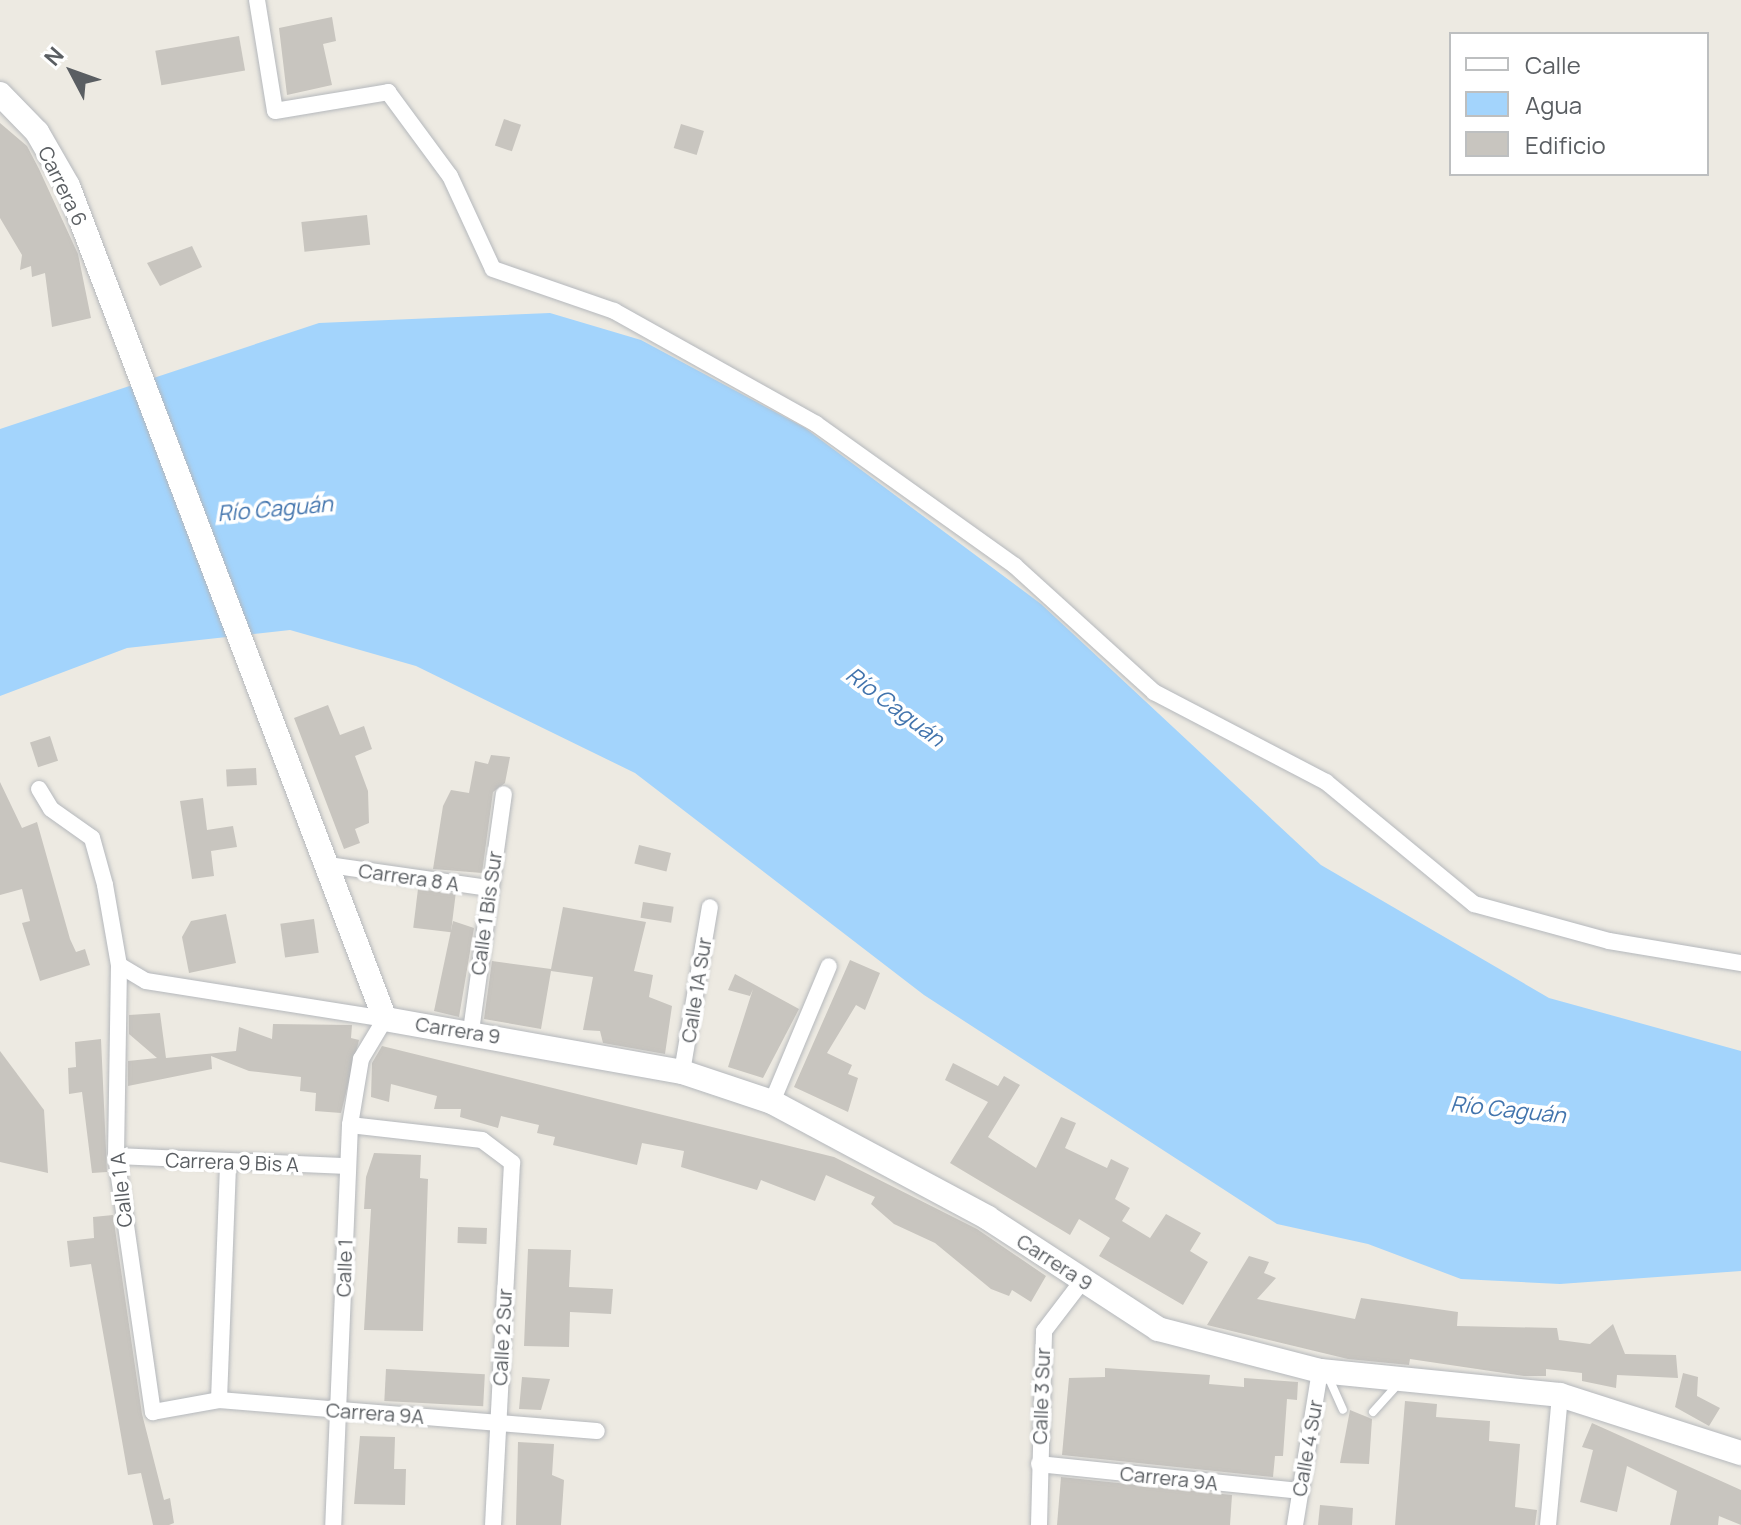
<!DOCTYPE html>
<meta charset="utf-8">
<style>
body{margin:0}
#map{position:relative;width:1741px;height:1525px;overflow:hidden;background:#edeae2;font-family:Manrope,sans-serif}
div>[style]{position:absolute}
.water>*{inset:0;background:#a3d4fc}
.building>*{inset:0;background:#c8c5bf;transform-origin:0 0}
.roads{filter:drop-shadow(0 0 2px #b5b8bc) drop-shadow(0 0 2px #b5b8bc)}
.lane>*{height:8px;margin:-4px;padding:0 4px;transform-origin:4px;border-radius:4px;background:#fff}
.street>*{height:16px;margin:-8px;padding:0 8px;transform-origin:8px;border-radius:8px;background:#fff}
.secondary>*{height:24px;margin:-12px;padding:0 12px;transform-origin:12px;border-radius:12px;background:#fff}
span{translate:-50% -50%;white-space:nowrap;text-align:center;line-height:1.15;-webkit-text-stroke:7px #fff;paint-order:stroke}
.street-label{font-size:20px;color:#5a5e62}
.water-label{font-size:22px;color:#4274ad;font-style:italic}
.legend{position:absolute;left:1449px;top:32px;width:260px;height:144px;box-sizing:border-box;background:#fff;border:2px solid #bdbfc0;margin:0;padding:10px 14px;list-style:none;font-size:24px;color:#5a5e62}
.legend li{display:flex;align-items:center;gap:16px;height:40px}
.legend b{width:40px;border:2px solid #bdbfc0}
.north{position:absolute;left:32px;top:32px;width:80px;height:80px;-webkit-text-stroke:6px #fff;paint-order:stroke;rotate:311deg;font-size:22px;font-weight:700;line-height:32px;text-align:center;color:#5a5e62}
.north::after{content:'';display:block;margin:auto;width:28px;height:36px;background:#5a5e62;clip-path:polygon(50% 0,100% 100%,50% 72%,0 100%)}
</style>
<div id="map">
<div class="water">
<div style="clip-path:polygon(550px 313px,641px 340px,805px 428px,1041px 604px,1321px 865px,1549px 998px,1741px 1051px,1741px 1271px,1560px 1284px,1461px 1279px,1368px 1244px,1277px 1224px,924px 995px,635px 773px,416px 666px,290px 630px,127px 648px,0 696px,0 429px,319px 323px)"></div>
</div>
<div class="building">
<div style="clip-path:polygon(332px 17px,336px 41px,323px 44px,332px 85px,287px 95px,279px 28px)"></div>
<div style="left:239px;top:36px;width:35px;height:85px;rotate:80deg"></div>
<div style="left:504px;top:119px;width:18px;height:28px;rotate:19deg"></div>
<div style="clip-path:polygon(0 123px,27px 146px,39px 169px,78px 254px,91px 318px,52px 327px,45px 273px,32px 277px,31px 266px,20px 270px,22px 255px,0 218px)"></div>
<div style="left:681px;top:124px;width:24px;height:25px;rotate:17deg"></div>
<div style="left:367px;top:215px;width:30px;height:66px;rotate:84deg"></div>
<div style="clip-path:polygon(192px 246px,202px 267px,160px 286px,147px 263px)"></div>
<div style="clip-path:polygon(328px 705px,340px 735px,364px 726px,372px 749px,355px 756px,368px 791px,369px 823px,355px 829px,360px 843px,344px 849px,294px 718px)"></div>
<div style="left:50px;top:736px;width:26px;height:21px;rotate:72deg"></div>
<div style="clip-path:polygon(491px 755px,510px 757px,505px 783px,493px 792px,482px 873px,433px 869px,443px 806px,451px 790px,469px 793px,475px 761px,488px 764px)"></div>
<div style="left:256px;top:768px;width:17px;height:30px;rotate:87deg"></div>
<div style="clip-path:polygon(0 782px,22px 828px,37px 822px,70px 939px,76px 952px,85px 949px,90px 965px,40px 981px,22px 923px,30px 921px,22px 889px,0 895px)"></div>
<div style="clip-path:polygon(203px 798px,207px 830px,233px 826px,237px 847px,211px 851px,214px 876px,192px 879px,180px 801px)"></div>
<div style="left:639px;top:845px;width:33px;height:19px;rotate:14deg"></div>
<div style="left:418px;top:889px;width:38px;height:39px;rotate:7deg"></div>
<div style="left:643px;top:902px;width:31px;height:16px;rotate:9deg"></div>
<div style="clip-path:polygon(563px 907px,646px 922px,634px 971px,653px 975px,649px 997px,672px 1006px,665px 1054px,603px 1043px,600px 1031px,583px 1030px,593px 977px,551px 971px,541px 1029px,484px 1019px,492px 961px,551px 969px)"></div>
<div style="clip-path:polygon(226px 914px,236px 963px,189px 973px,182px 937px,191px 921px)"></div>
<div style="left:314px;top:919px;width:34px;height:34px;rotate:82deg"></div>
<div style="clip-path:polygon(453px 921px,474px 928px,459px 1017px,434px 1011px)"></div>
<div style="clip-path:polygon(850px 960px,880px 973px,865px 1010px,856px 1005px,827px 1053px,852px 1065px,848px 1074px,858px 1078px,848px 1112px,794px 1087px)"></div>
<div style="clip-path:polygon(735px 974px,799px 1009px,763px 1078px,728px 1067px,753px 989px,750px 996px,728px 990px)"></div>
<div style="clip-path:polygon(160px 1013px,166px 1058px,236px 1051px,239px 1027px,272px 1039px,273px 1024px,352px 1025px,351px 1038px,359px 1040px,341px 1113px,315px 1111px,316px 1093px,300px 1091px,301px 1077px,249px 1071px,211px 1056px,212px 1069px,128px 1086px,128px 1061px,157px 1058px,129px 1034px,129px 1015px)"></div>
<div style="clip-path:polygon(101px 1039px,107px 1172px,92px 1173px,82px 1092px,69px 1094px,68px 1068px,76px 1067px,75px 1042px)"></div>
<div style="clip-path:polygon(382px 1046px,834px 1157px,977px 1229px,1046px 1276px,1031px 1302px,1012px 1290px,1009px 1296px,991px 1289px,935px 1243px,894px 1224px,871px 1204px,875px 1197px,826px 1175px,815px 1201px,761px 1180px,757px 1190px,681px 1167px,684px 1151px,642px 1143px,637px 1165px,553px 1145px,555px 1137px,537px 1133px,539px 1125px,501px 1116px,498px 1128px,460px 1117px,461px 1109px,434px 1109px,437px 1096px,391px 1084px,389px 1102px,371px 1097px,372px 1063px)"></div>
<div style="clip-path:polygon(0 1051px,44px 1110px,48px 1173px,0 1162px)"></div>
<div style="clip-path:polygon(953px 1063px,998px 1086px,1004px 1076px,1020px 1085px,988px 1137px,1036px 1168px,1061px 1117px,1076px 1123px,1065px 1148px,1107px 1168px,1111px 1159px,1129px 1168px,1115px 1199px,1130px 1208px,1122px 1221px,1150px 1238px,1166px 1214px,1201px 1233px,1190px 1251px,1208px 1262px,1183px 1305px,1099px 1256px,1110px 1238px,1079px 1219px,1070px 1235px,950px 1163px,988px 1102px,945px 1080px)"></div>
<div style="clip-path:polygon(374px 1153px,421px 1155px,420px 1178px,428px 1179px,423px 1331px,364px 1330px,371px 1209px,364px 1209px,366px 1177px)"></div>
<div style="clip-path:polygon(113px 1215px,142px 1414px,164px 1500px,170px 1498px,174px 1523px,169px 1525px,153px 1525px,141px 1473px,128px 1475px,91px 1264px,70px 1267px,67px 1241px,94px 1238px,93px 1217px)"></div>
<div style="left:458px;top:1227px;width:29px;height:16px;rotate:2deg"></div>
<div style="clip-path:polygon(528px 1249px,571px 1250px,569px 1287px,613px 1289px,611px 1314px,570px 1312px,569px 1347px,524px 1346px)"></div>
<div style="clip-path:polygon(1249px 1256px,1269px 1262px,1264px 1273px,1276px 1278px,1257px 1299px,1355px 1319px,1361px 1298px,1458px 1312px,1457px 1326px,1557px 1328px,1559px 1340px,1590px 1344px,1613px 1324px,1625px 1354px,1676px 1355px,1678px 1378px,1617px 1375px,1616px 1388px,1582px 1381px,1582px 1373px,1546px 1369px,1546px 1376px,1524px 1376px,1410px 1359px,1409px 1365px,1348px 1359px,1207px 1325px)"></div>
<div style="clip-path:polygon(1105px 1368px,1210px 1375px,1209px 1384px,1244px 1387px,1244px 1378px,1298px 1382px,1297px 1400px,1287px 1399px,1283px 1456px,1275px 1456px,1273px 1477px,1062px 1455px,1069px 1378px,1105px 1377px)"></div>
<div style="left:386px;top:1369px;width:99px;height:32px;rotate:3deg"></div>
<div style="clip-path:polygon(1683px 1373px,1698px 1377px,1697px 1396px,1720px 1408px,1709px 1426px,1675px 1407px)"></div>
<div style="clip-path:polygon(522px 1377px,550px 1379px,541px 1410px,519px 1409px)"></div>
<div style="clip-path:polygon(1405px 1401px,1437px 1404px,1436px 1417px,1490px 1421px,1489px 1441px,1520px 1444px,1515px 1507px,1537px 1510px,1535px 1525px,1395px 1525px)"></div>
<div style="clip-path:polygon(1350px 1410px,1372px 1419px,1369px 1464px,1340px 1463px)"></div>
<div style="clip-path:polygon(1592px 1423px,1741px 1490px,1741px 1525px,1719px 1516px,1718px 1525px,1670px 1525px,1677px 1491px,1627px 1466px,1617px 1512px,1580px 1502px,1593px 1450px,1582px 1447px)"></div>
<div style="clip-path:polygon(360px 1436px,395px 1437px,394px 1469px,406px 1469px,405px 1505px,354px 1504px)"></div>
<div style="clip-path:polygon(518px 1442px,554px 1444px,552px 1475px,564px 1480px,561px 1525px,516px 1525px)"></div>
<div style="clip-path:polygon(1061px 1477px,1232px 1495px,1230px 1525px,1057px 1525px)"></div>
<div style="clip-path:polygon(1320px 1505px,1353px 1508px,1352px 1525px,1318px 1525px)"></div>
</div>
<div class="roads">
<div class="lane">
<div style="left:1327px;top:1374px;width:39px;rotate:66deg"></div>
<div style="left:1373px;top:1412px;width:39px;rotate:-48deg"></div>
</div>
<div class="street">
<div style="left:257px;top:0;width:112px;rotate:80.8deg"></div>
<div style="left:275px;top:111px;width:115px;rotate:-9.5deg"></div>
<div style="left:388px;top:92px;width:104px;rotate:53.6deg"></div>
<div style="left:450px;top:176px;width:102px;rotate:65.2deg"></div>
<div style="left:493px;top:269px;width:128px;rotate:19.1deg"></div>
<div style="left:614px;top:311px;width:231px;rotate:29.2deg"></div>
<div style="left:816px;top:424px;width:244px;rotate:35.5deg"></div>
<div style="left:1015px;top:566px;width:188px;rotate:42.2deg"></div>
<div style="left:1154px;top:692px;width:194px;rotate:27.6deg"></div>
<div style="left:1326px;top:782px;width:192px;rotate:39.5deg"></div>
<div style="left:1474px;top:904px;width:140px;rotate:15.3deg"></div>
<div style="left:1609px;top:941px;width:134px;rotate:9.5deg"></div>
<div style="left:39px;top:789px;width:23px;rotate:59deg"></div>
<div style="left:51px;top:809px;width:50px;rotate:35.3deg"></div>
<div style="left:92px;top:838px;width:49px;rotate:74.5deg"></div>
<div style="left:105px;top:885px;width:81px;rotate:80.1deg"></div>
<div style="left:119px;top:965px;width:191px;rotate:90.9deg"></div>
<div style="left:116px;top:1156px;width:259px;rotate:81.8deg"></div>
<div style="left:153px;top:1412px;width:67px;rotate:-10.3deg"></div>
<div style="left:219px;top:1400px;width:379px;rotate:4.7deg"></div>
<div style="left:329px;top:865px;width:161px;rotate:8.2deg"></div>
<div style="left:119px;top:965px;width:31px;rotate:31deg"></div>
<div style="left:146px;top:981px;width:242px;rotate:9deg"></div>
<div style="left:385px;top:1019px;width:47px;rotate:121deg"></div>
<div style="left:361px;top:1059px;width:67px;rotate:99.5deg"></div>
<div style="left:350px;top:1125px;width:400px;rotate:92.4deg"></div>
<div style="left:471px;top:1031px;width:239px;rotate:-82.1deg"></div>
<div style="left:682px;top:1072px;width:167px;rotate:-80.4deg"></div>
<div style="left:772px;top:1102px;width:147px;rotate:-67.3deg"></div>
<div style="left:350px;top:1125px;width:133px;rotate:6.5deg"></div>
<div style="left:482px;top:1140px;width:38px;rotate:37deg"></div>
<div style="left:512px;top:1163px;width:362px;rotate:93deg"></div>
<div style="left:116px;top:1156px;width:232px;rotate:2.5deg"></div>
<div style="left:219px;top:1400px;width:236px;rotate:-87.8deg"></div>
<div style="left:1039px;top:1464px;width:261px;rotate:5.9deg"></div>
<div style="left:1039px;top:1525px;width:194px;rotate:-88.5deg"></div>
<div style="left:1044px;top:1331px;width:64px;rotate:-52.6deg"></div>
<div style="left:1295px;top:1525px;width:156px;rotate:-80.8deg"></div>
<div style="left:1548px;top:1525px;width:131px;rotate:-84.7deg"></div>
</div>
<div class="secondary">
<div style="left:0;top:94px;width:53px;rotate:45.8deg"></div>
<div style="left:37px;top:132px;width:62px;rotate:60.1deg"></div>
<div style="left:68px;top:186px;width:891px;rotate:69.17deg"></div>
<div style="left:385px;top:1019px;width:302px;rotate:10.1deg"></div>
<div style="left:682px;top:1072px;width:95px;rotate:18.4deg"></div>
<div style="left:772px;top:1102px;width:245px;rotate:28.2deg"></div>
<div style="left:988px;top:1218px;width:203px;rotate:33.1deg"></div>
<div style="left:1158px;top:1329px;width:167px;rotate:14.5deg"></div>
<div style="left:1320px;top:1371px;width:241px;rotate:5.7deg"></div>
<div style="left:1560px;top:1395px;width:190px;rotate:17.8deg"></div>
</div>
</div>
<div class="street-label">
<span style="left:63px;top:186px;rotate:64deg">Carrera 6</span>
<span style="left:409px;top:877px;rotate:8deg">Carrera 8 A</span>
<span style="left:486px;top:913px;rotate:-82deg">Calle 1 Bis Sur</span>
<span style="left:696px;top:990px;rotate:-81deg">Calle 1A Sur</span>
<span style="left:458px;top:1030px;rotate:9deg">Carrera 9</span>
<span style="left:232px;top:1162px;rotate:2deg">Carrera 9 Bis A</span>
<span style="left:121px;top:1190px;rotate:-96deg">Calle 1 A</span>
<span style="left:1055px;top:1262px;rotate:33deg">Carrera 9</span>
<span style="left:344px;top:1268px;rotate:-88deg">Calle 1</span>
<span style="left:502px;top:1337px;rotate:-87deg">Calle 2 Sur</span>
<span style="left:1041px;top:1396px;rotate:-88deg">Calle 3 Sur</span>
<span style="left:375px;top:1413px;rotate:4deg">Carrera 9A</span>
<span style="left:1307px;top:1448px;rotate:-80deg">Calle 4 Sur</span>
<span style="left:1169px;top:1478px;rotate:6deg">Carrera 9A</span>
</div>
<div class="water-label">
<span style="left:275px;top:509px;rotate:-5deg">Río Caguán</span>
<span style="left:895px;top:707px;rotate:37deg">Río Caguán</span>
<span style="left:1508px;top:1110px;rotate:6deg">Río Caguán</span>
</div>
<ul class="legend">
<li><b style="height:10px;background:#fff"></b>Calle</li>
<li><b style="height:22px;background:#a3d4fc"></b>Agua</li>
<li><b style="height:22px;background:#c8c5bf"></b>Edificio</li>
</ul>
<div class="north">N</div>
</div>
